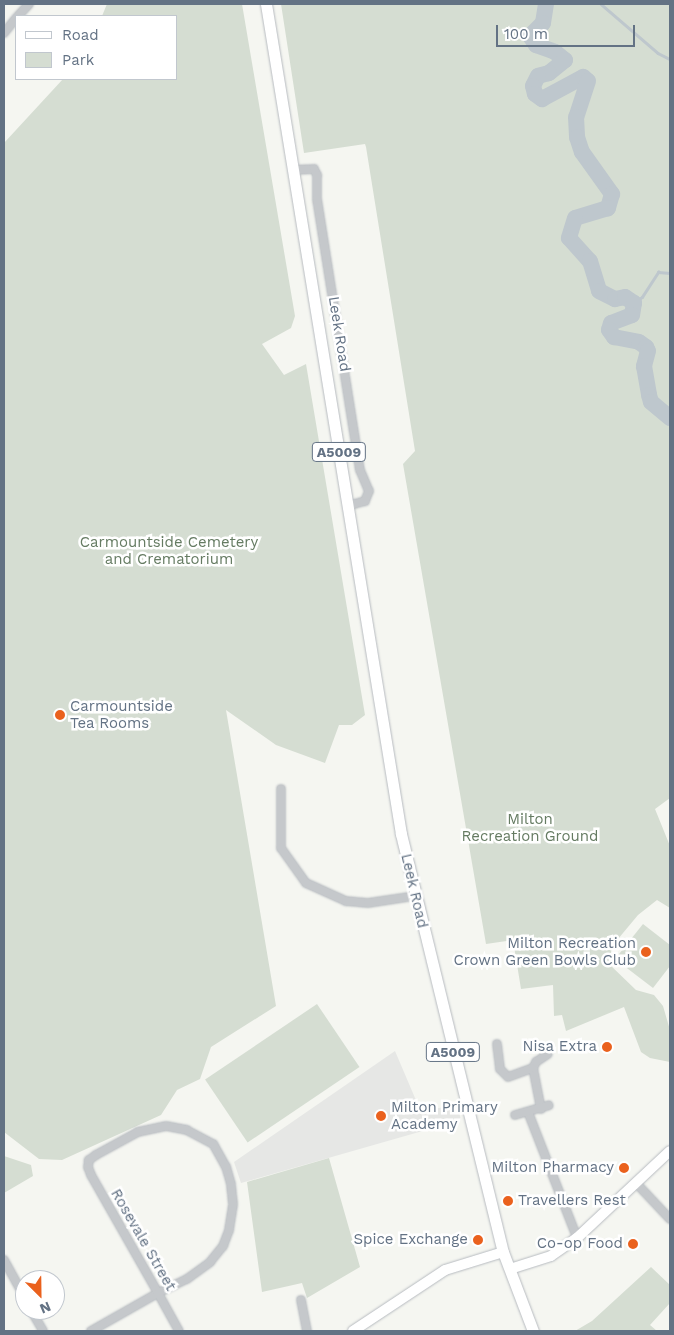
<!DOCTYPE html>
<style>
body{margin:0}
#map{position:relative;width:674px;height:1335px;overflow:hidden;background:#f5f6f1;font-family:"Work Sans",sans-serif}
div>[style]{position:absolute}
.built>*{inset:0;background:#e6e7e5}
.green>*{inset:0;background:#d5ddd2;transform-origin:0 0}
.stream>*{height:2.5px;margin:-1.25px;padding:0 1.25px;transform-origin:1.25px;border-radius:1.25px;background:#bec7cd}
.river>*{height:16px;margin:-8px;padding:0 8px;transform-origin:8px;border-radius:8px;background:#bec7cd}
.roads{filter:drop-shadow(0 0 1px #b7bbc0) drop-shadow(0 0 1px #b7bbc0)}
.street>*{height:8px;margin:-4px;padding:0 4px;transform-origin:4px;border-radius:4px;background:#c5c8cb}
.secondary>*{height:10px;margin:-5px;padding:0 5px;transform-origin:5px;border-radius:5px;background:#fff}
.primary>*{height:11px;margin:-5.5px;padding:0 5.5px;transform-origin:5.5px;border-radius:5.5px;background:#fff}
.dots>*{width:14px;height:14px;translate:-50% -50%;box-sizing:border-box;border:2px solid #fff;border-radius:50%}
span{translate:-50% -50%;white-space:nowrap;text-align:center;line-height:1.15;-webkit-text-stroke:5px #fff;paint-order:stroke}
.shield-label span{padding:1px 4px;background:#fff;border:1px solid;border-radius:4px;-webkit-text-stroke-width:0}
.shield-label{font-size:14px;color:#637284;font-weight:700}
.street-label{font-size:15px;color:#637284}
.park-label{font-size:15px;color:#657b62}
.poi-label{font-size:15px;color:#637284}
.left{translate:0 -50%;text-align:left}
.right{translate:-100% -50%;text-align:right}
.frame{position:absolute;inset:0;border:5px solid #637284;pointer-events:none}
.legend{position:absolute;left:15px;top:15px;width:162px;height:65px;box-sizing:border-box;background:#fff;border:1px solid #c1c7ce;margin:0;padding:6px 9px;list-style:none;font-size:15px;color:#637284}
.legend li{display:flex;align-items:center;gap:10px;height:25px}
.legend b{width:25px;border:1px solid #c1c7ce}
.north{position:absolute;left:15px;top:1270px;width:50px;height:50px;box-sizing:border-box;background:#fff;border:1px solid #c1c7ce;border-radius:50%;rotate:157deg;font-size:14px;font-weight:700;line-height:20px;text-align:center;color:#637284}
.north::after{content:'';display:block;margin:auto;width:18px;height:22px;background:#ea611d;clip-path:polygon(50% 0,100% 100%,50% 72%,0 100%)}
.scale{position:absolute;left:496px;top:25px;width:139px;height:22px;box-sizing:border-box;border:2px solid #637284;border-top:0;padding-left:6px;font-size:15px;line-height:18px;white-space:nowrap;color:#637284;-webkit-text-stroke:4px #fff;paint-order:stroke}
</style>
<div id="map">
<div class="built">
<div style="clip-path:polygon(395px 1051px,421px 1112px,457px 1104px,461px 1120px,241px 1183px,234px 1162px)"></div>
</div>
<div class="green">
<div style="clip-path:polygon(107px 4px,242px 4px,295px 316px,291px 328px,262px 344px,284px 375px,306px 364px,365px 715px,352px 725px,339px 725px,325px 763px,276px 745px,226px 710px,276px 1006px,211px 1047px,200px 1079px,177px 1090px,161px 1115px,62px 1160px,39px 1159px,4px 1132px,4px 143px,63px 79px,176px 79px,176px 16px,102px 16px)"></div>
<div style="clip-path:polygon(281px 4px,670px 4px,670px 798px,655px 809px,670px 846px,670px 908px,657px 900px,638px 915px,613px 945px,608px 963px,636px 990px,654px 995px,663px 1006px,670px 1030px,670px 1062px,650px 1058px,641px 1052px,624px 1007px,566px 1031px,562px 1015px,554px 1016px,553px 985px,521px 989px,513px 940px,486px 944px,403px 464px,415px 451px,366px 147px,365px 144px,304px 153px)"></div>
<div style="clip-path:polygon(643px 924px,670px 945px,670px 966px,653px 988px,615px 959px)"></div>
<div style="left:317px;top:1004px;width:76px;height:135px;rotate:56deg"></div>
<div style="clip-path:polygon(4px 1156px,31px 1165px,33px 1176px,4px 1193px)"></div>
<div style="clip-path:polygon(329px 1158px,360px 1267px,307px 1298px,302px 1283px,262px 1292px,247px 1182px)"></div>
<div style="clip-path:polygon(651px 1267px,670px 1285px,670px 1303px,650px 1325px,657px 1331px,575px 1331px,592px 1321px)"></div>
</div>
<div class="stream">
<div style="left:601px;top:4px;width:75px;rotate:40.7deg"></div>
<div style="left:658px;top:53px;width:13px;rotate:27deg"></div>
<div style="left:634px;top:303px;width:10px;rotate:-37deg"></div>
<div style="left:642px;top:297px;width:30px;rotate:-57deg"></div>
<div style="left:658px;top:272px;width:12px;rotate:5deg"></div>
</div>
<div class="river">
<div style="left:546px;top:4px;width:19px;rotate:99deg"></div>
<div style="left:543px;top:23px;width:18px;rotate:135deg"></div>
<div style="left:530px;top:36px;width:11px;rotate:56deg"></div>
<div style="left:536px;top:45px;width:20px;rotate:20deg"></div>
<div style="left:555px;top:52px;width:13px;rotate:39deg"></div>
<div style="left:565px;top:60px;width:21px;rotate:141deg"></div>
<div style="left:549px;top:73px;width:11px;rotate:165deg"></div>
<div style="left:538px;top:76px;width:11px;rotate:117deg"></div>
<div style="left:533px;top:86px;width:8px;rotate:76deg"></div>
<div style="left:535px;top:94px;width:9px;rotate:36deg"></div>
<div style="left:542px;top:99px;width:47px;rotate:-28.2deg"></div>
<div style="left:583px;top:77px;width:6px;rotate:39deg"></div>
<div style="left:588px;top:81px;width:38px;rotate:108deg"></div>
<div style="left:576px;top:117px;width:20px;rotate:87deg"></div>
<div style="left:577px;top:137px;width:16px;rotate:72deg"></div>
<div style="left:582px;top:152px;width:52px;rotate:54.5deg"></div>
<div style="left:612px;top:194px;width:15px;rotate:106deg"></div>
<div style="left:608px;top:208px;width:34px;rotate:163deg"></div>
<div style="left:575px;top:218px;width:21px;rotate:107deg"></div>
<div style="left:569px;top:238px;width:31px;rotate:48deg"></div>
<div style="left:590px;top:261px;width:31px;rotate:73deg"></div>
<div style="left:599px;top:291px;width:18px;rotate:27deg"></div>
<div style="left:615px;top:299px;width:10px;rotate:-11deg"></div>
<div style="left:625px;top:297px;width:11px;rotate:34deg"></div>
<div style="left:634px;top:303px;width:12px;rotate:99deg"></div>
<div style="left:632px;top:315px;width:22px;rotate:159deg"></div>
<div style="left:611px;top:323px;width:7px;rotate:106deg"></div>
<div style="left:609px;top:330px;width:9px;rotate:54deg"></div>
<div style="left:614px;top:337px;width:25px;rotate:11deg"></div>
<div style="left:639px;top:342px;width:9px;rotate:36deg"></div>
<div style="left:646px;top:347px;width:4px;rotate:63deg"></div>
<div style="left:648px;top:351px;width:16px;rotate:105deg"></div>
<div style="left:644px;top:366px;width:29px;rotate:80deg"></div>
<div style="left:649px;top:395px;width:7px;rotate:74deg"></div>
<div style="left:651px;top:402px;width:25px;rotate:40deg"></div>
</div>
<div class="roads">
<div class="street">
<div style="left:18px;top:16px;width:16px;rotate:-47deg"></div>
<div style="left:4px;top:33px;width:19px;rotate:-51deg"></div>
<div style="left:293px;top:170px;width:21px;rotate:-3deg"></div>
<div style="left:314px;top:169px;width:7px;rotate:63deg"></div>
<div style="left:317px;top:175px;width:24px;rotate:90deg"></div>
<div style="left:317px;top:199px;width:274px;rotate:81deg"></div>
<div style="left:360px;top:470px;width:23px;rotate:67deg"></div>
<div style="left:369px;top:491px;width:11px;rotate:112deg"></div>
<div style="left:365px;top:501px;width:18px;rotate:164deg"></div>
<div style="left:281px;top:789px;width:59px;rotate:90deg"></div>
<div style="left:281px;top:848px;width:43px;rotate:54.5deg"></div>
<div style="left:306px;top:883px;width:44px;rotate:24.2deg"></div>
<div style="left:346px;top:901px;width:22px;rotate:5deg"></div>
<div style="left:368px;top:903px;width:48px;rotate:-8.5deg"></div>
<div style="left:497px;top:1044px;width:25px;rotate:83deg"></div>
<div style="left:500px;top:1069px;width:11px;rotate:45deg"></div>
<div style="left:508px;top:1077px;width:27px;rotate:-20deg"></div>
<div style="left:541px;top:1109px;width:42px;rotate:-101deg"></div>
<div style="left:533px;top:1068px;width:7px;rotate:-63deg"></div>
<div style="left:536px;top:1062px;width:14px;rotate:-34deg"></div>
<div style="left:528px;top:1112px;width:135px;rotate:68.7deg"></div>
<div style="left:515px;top:1115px;width:35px;rotate:-16deg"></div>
<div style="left:637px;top:1184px;width:48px;rotate:46.7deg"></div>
<div style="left:4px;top:1260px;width:43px;rotate:61.1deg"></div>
<div style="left:301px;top:1300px;width:32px;rotate:79deg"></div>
<div style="left:31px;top:1310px;width:24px;rotate:60deg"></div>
<div style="left:91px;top:1331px;width:77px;rotate:-29.6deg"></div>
<div style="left:158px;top:1293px;width:32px;rotate:-26deg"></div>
<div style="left:187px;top:1279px;width:29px;rotate:-36deg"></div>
<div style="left:210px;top:1262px;width:21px;rotate:-51deg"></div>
<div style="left:223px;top:1246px;width:17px;rotate:-69deg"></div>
<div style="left:229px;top:1230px;width:26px;rotate:-81deg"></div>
<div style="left:233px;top:1204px;width:20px;rotate:-96deg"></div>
<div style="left:231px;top:1184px;width:18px;rotate:-106deg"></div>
<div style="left:226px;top:1167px;width:26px;rotate:-119deg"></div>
<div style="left:213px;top:1144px;width:30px;rotate:-152deg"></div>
<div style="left:187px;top:1130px;width:21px;rotate:-169deg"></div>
<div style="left:166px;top:1126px;width:29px;rotate:168deg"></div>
<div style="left:138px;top:1132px;width:48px;rotate:151.3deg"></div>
<div style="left:96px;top:1155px;width:9px;rotate:144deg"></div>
<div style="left:89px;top:1160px;width:7px;rotate:98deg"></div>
<div style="left:88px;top:1167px;width:9px;rotate:69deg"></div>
<div style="left:91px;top:1175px;width:136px;rotate:60.4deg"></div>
<div style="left:158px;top:1293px;width:43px;rotate:61.1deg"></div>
</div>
<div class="secondary">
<div style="left:510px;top:1269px;width:43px;rotate:-17.6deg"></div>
<div style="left:551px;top:1256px;width:32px;rotate:-35deg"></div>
<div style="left:577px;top:1238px;width:127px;rotate:-43.1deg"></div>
<div style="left:353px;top:1331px;width:110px;rotate:-33.5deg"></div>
<div style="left:445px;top:1270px;width:61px;rotate:-17.2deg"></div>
</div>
<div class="primary">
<div style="left:266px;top:4px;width:841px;rotate:80.76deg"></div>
<div style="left:401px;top:834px;width:430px;rotate:76.3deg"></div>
<div style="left:503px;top:1252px;width:85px;rotate:69.2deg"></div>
</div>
</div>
<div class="dots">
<div style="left:60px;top:715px;background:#ea611d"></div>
<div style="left:646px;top:952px;background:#ea611d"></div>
<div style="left:607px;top:1047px;background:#ea611d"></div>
<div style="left:381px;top:1116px;background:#ea611d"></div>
<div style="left:624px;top:1168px;background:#ea611d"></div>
<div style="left:508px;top:1201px;background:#ea611d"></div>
<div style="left:478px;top:1240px;background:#ea611d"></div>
<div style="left:633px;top:1244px;background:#ea611d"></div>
</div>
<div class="shield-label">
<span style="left:339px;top:452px">A5009</span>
<span style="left:453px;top:1052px">A5009</span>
</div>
<div class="street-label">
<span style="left:339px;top:334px;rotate:81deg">Leek Road</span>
<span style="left:414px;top:891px;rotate:77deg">Leek Road</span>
<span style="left:143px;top:1240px;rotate:60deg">Rosevale Street</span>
</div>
<div class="park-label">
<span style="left:169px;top:551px">Carmountside Cemetery<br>and Crematorium</span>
<span style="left:530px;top:828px">Milton<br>Recreation Ground</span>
</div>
<div class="poi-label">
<span class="left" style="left:70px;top:715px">Carmountside<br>Tea Rooms</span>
<span class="right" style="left:636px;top:952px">Milton Recreation<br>Crown Green Bowls Club</span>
<span class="right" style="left:597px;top:1047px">Nisa Extra</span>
<span class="left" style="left:391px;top:1116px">Milton Primary<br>Academy</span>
<span class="right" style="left:614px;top:1168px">Milton Pharmacy</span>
<span class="left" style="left:518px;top:1201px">Travellers Rest</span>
<span class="right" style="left:468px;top:1240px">Spice Exchange</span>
<span class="right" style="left:623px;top:1244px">Co-op Food</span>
</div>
<div class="frame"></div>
<ul class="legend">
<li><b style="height:6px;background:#fff"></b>Road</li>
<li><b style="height:14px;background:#d5ddd2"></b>Park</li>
</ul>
<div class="north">N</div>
<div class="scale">100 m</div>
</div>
